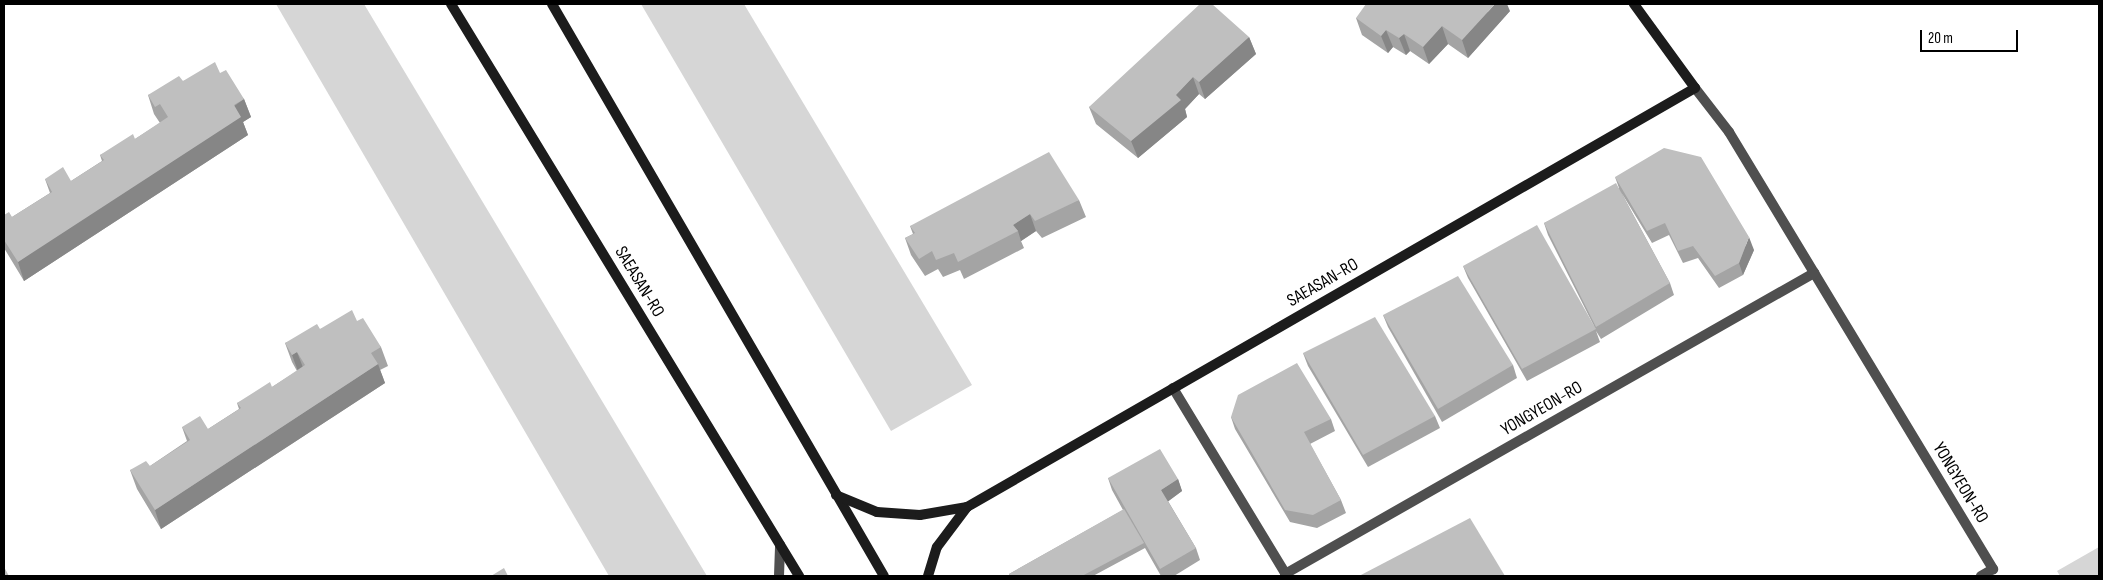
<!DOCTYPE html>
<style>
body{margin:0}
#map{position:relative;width:2103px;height:580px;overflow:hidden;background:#fff;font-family:"Sofia Sans Condensed",sans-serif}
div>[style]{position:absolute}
.green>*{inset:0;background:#d6d6d6}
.street>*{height:10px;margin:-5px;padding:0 5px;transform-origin:5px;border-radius:5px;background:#4f4f4f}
.secondary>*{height:10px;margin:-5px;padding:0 5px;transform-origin:5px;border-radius:5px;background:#1c1c1c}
.wall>*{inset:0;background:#a4a4a4}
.shaded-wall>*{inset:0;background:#868686}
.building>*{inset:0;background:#bfbfbf}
span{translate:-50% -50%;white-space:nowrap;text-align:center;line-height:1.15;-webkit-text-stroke:4px #fff;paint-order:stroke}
.street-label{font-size:18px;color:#000}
.frame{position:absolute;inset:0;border:5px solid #000;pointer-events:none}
.scale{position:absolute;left:1920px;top:30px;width:98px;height:22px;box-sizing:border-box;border:2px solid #000;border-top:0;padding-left:6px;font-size:15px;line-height:18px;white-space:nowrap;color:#000;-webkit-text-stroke:4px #fff;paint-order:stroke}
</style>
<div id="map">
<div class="green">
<div style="clip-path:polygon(276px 4px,364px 4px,707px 576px,609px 576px)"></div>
<div style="clip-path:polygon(641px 4px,744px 4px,972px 385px,891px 431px)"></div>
<div style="clip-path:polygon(2099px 547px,2099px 576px,2060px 576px,2057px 571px)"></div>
</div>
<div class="street">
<div style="left:1695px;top:88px;width:56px;rotate:52.3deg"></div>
<div style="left:1729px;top:132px;width:511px;rotate:58.86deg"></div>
<div style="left:1993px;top:569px;width:14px;rotate:150deg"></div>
<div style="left:1173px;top:388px;width:220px;rotate:58.8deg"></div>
<div style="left:1285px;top:574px;width:609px;rotate:-29.64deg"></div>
<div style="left:779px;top:576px;width:31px;rotate:-88deg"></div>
</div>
<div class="secondary">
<div style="left:451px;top:4px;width:670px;rotate:58.68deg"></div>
<div style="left:552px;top:4px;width:661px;rotate:59.87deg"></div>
<div style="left:836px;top:495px;width:44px;rotate:22.5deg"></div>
<div style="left:877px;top:512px;width:43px;rotate:4deg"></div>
<div style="left:920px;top:515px;width:48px;rotate:-9.7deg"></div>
<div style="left:967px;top:507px;width:840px;rotate:-29.92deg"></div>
<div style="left:1695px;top:88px;width:104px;rotate:-126deg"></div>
<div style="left:928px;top:576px;width:30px;rotate:-73deg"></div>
<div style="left:937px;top:547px;width:50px;rotate:-53.1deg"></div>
</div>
<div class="wall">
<div style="clip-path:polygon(1510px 11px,1468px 58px,1448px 44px,1429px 64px,1410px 51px,1406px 55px,1393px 47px,1388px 53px,1362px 35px,1356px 18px)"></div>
<div style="clip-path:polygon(1249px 37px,1256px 54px,1205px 99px,1199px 94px,1185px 109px,1187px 117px,1138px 158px,1096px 124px,1089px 107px)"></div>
<div style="clip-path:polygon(220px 73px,244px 99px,251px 117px,243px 122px,248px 135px,24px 281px,4px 248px,4px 215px,12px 217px,50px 193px,45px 179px,71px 181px,102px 161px,100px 155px,135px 139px,160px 123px,154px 114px,148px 95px,183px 81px)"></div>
<div style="clip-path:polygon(1615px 177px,1754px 250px,1743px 275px,1719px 288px,1698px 258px,1683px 263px,1669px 235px,1652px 243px,1621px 192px,1670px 283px,1674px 295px,1601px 339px,1596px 331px,1600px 342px,1527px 381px,1468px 278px,1463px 266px,1594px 326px,1548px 235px,1544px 223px,1619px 188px)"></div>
<div style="clip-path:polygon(1079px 200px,1086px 217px,1042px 238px,1036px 231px,1021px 241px,1024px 248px,964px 279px,960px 270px,943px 277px,938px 269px,925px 276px,911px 255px,905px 238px,913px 234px,910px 226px)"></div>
<div style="clip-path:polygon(1383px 315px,1513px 365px,1517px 378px,1442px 422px,1388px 327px)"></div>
<div style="clip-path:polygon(357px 321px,381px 347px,388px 366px,380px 370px,385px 383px,161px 529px,137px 489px,130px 470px,150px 466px,187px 441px,182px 427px,208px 429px,239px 409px,237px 403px,272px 387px,297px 371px,292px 362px,285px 343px,320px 329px)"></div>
<div style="clip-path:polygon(1303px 353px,1435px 416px,1440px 428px,1368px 467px,1308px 366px)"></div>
<div style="clip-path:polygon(1231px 417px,1331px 419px,1335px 431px,1310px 444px,1341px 500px,1346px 513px,1317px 528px,1290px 522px,1235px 429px)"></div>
<div style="clip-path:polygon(1108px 478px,1178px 479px,1182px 491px,1168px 501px,1196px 548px,1200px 560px,1174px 576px,1161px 576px,1145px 548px,1093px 576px,1010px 576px,1009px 574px,1123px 510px,1112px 490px)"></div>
</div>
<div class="shaded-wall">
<div style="clip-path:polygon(1495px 4px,1507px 4px,1510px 11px,1468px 58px,1462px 40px)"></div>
<div style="clip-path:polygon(1442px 26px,1448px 44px,1429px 64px,1423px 47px)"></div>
<div style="clip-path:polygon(1386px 30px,1393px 47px,1388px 53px,1381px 36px)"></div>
<div style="clip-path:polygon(1404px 34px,1410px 51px,1406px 55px,1399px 38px)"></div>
<div style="clip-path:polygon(1249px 37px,1256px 54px,1205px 99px,1199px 82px)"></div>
<div style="clip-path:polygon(1193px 77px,1199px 94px,1185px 109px,1187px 117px,1138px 158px,1131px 141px)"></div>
<div style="clip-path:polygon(244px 99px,251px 117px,243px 122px,248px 135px,24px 281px,18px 262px)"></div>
<div style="clip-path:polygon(1030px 214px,1036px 231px,1021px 241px,1018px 231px,1013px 225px)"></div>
<div style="clip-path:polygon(1749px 237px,1754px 250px,1743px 275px,1739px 263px)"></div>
<div style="clip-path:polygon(297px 352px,304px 370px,299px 374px,292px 355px)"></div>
<div style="clip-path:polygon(378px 364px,385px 383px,161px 529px,155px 510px)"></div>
<div style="clip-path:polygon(1178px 479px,1182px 491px,1166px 503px,1161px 490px)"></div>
</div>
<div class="building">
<div style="clip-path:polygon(1200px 4px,1212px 4px,1249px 37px,1199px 82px,1193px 77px,1176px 95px,1181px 100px,1131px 141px,1089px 107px)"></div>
<div style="clip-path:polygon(1366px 4px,1495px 4px,1462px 40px,1442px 26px,1423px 47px,1404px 34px,1399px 38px,1386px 30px,1381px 36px,1356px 18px)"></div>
<div style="clip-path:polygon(215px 62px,220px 73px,226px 70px,244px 99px,234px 105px,241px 117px,18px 262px,4px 240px,4px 215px,9px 212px,12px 217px,52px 192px,45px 179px,63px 167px,71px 181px,104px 160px,100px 155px,133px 134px,135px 139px,168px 117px,160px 104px,155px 107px,148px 95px,179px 76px,183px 81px)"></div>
<div style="clip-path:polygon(1664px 148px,1701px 157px,1749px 237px,1739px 263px,1715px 276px,1693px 246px,1678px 251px,1665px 223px,1647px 231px,1615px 177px)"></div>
<div style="clip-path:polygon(1049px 152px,1079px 200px,1035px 221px,1030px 214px,1013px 225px,1018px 231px,958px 262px,954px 253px,936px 260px,932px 251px,919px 259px,905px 238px,915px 233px,910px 226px)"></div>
<div style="clip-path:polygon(1616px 183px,1670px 283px,1596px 327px,1544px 223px)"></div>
<div style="clip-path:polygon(1537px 225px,1596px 329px,1522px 369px,1463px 266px)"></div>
<div style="clip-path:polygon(1458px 276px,1513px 365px,1438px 409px,1383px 315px)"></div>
<div style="clip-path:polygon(352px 310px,357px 321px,363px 318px,381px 347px,371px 353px,378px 364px,155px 510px,130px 470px,146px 461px,150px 466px,190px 440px,182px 427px,200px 416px,208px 429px,241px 408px,237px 403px,270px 382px,272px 387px,305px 365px,297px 352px,292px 355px,285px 343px,317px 324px,320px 329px)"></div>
<div style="clip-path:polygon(1375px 317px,1435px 416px,1363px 455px,1303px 353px)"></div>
<div style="clip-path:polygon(1297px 363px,1331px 419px,1304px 432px,1341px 500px,1313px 515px,1285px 510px,1231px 417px,1238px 395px)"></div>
<div style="clip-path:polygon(1160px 449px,1178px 479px,1161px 490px,1196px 548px,1160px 569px,1108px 478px)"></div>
<div style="clip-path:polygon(1124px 509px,1144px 543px,1082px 576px,1011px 576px,1009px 574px)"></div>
<div style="clip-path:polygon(1470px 518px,1505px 576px,1359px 576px)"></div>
<div style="clip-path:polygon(4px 567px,9px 576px,4px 576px)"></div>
<div style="clip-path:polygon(504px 568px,508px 576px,491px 576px)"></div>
</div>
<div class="street-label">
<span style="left:639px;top:282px;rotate:59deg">SAEASAN-RO</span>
<span style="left:1323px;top:283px;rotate:-30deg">SAEASAN-RO</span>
<span style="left:1542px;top:409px;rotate:-30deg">YONGYEON-RO</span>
<span style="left:1960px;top:483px;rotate:59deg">YONGYEON-RO</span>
</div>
<div class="frame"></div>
<div class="scale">20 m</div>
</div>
